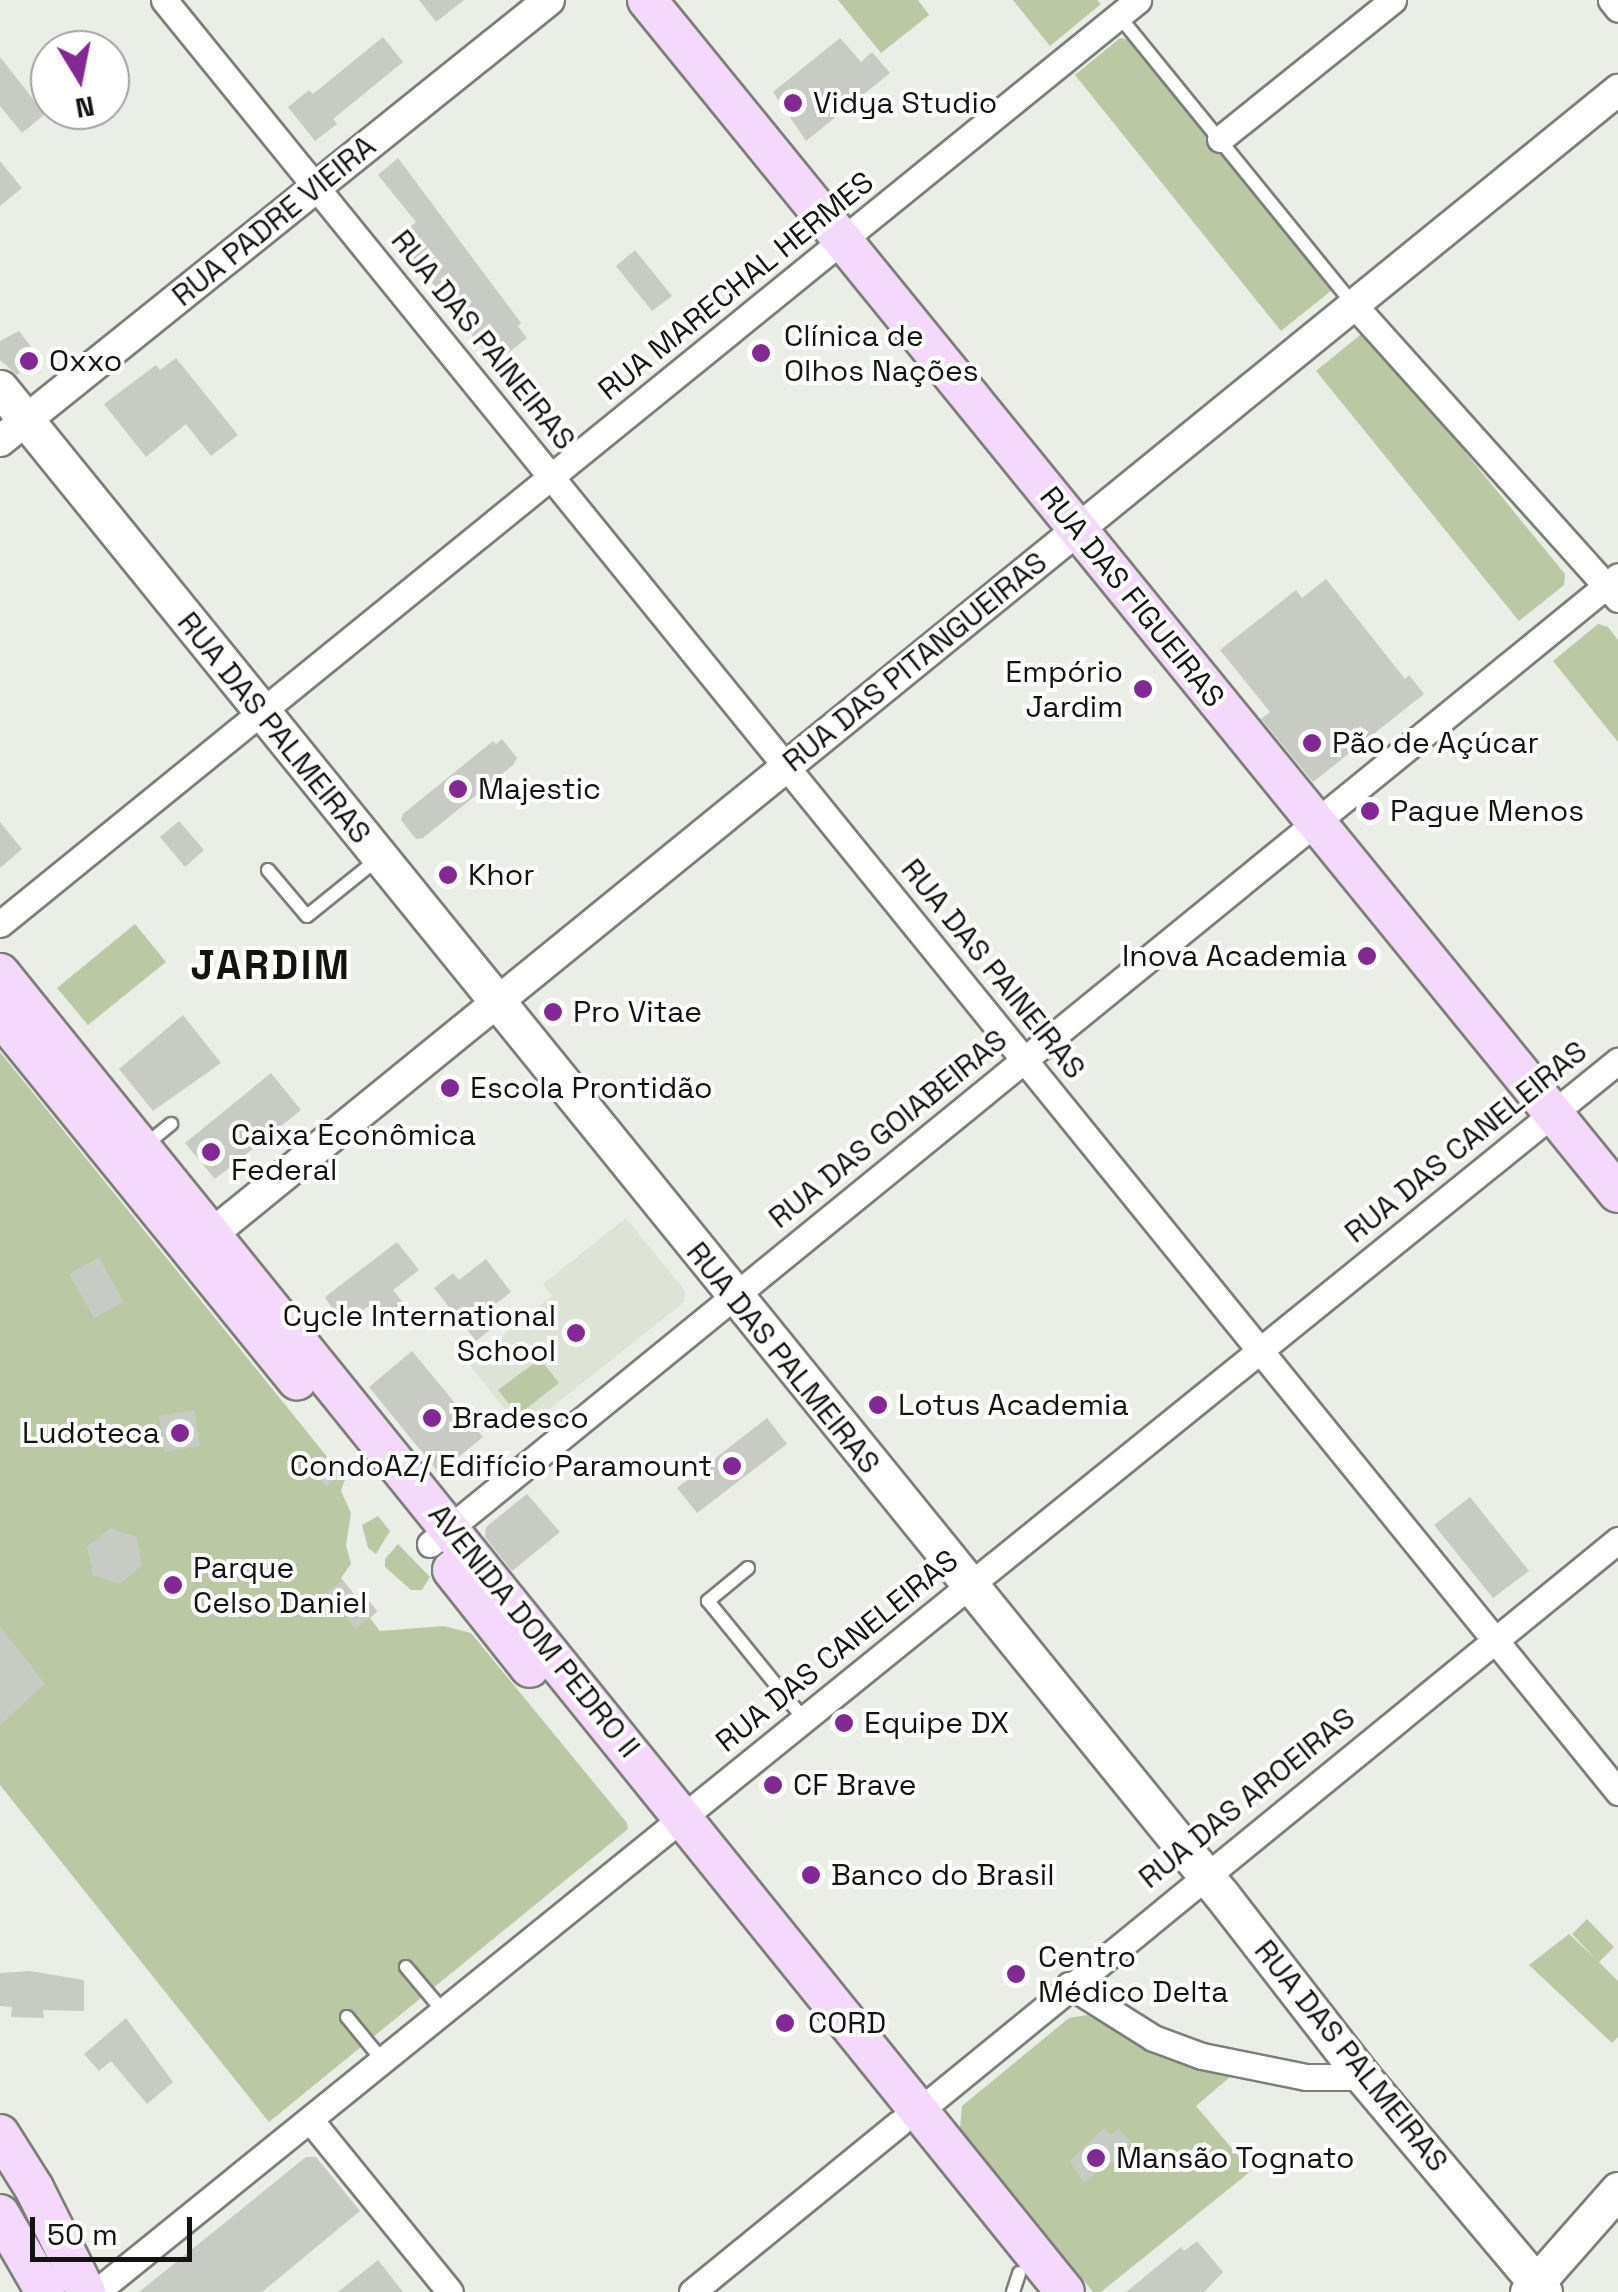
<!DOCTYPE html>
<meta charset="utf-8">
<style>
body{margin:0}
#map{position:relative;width:1618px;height:2292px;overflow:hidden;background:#ebeee7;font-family:"Space Grotesk",sans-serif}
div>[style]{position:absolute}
.built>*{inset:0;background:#dde3d5}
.green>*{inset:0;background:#bac8a3}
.building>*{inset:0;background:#c8cbc4}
.roads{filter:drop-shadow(2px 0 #7c7e78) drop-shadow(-2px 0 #7c7e78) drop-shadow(0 2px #7c7e78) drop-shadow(0 -2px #7c7e78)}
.service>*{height:12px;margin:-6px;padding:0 6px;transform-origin:6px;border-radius:6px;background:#fff}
.minor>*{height:25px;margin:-12.5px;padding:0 12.5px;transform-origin:12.5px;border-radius:12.5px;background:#fff}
.tertiary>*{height:30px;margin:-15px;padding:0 15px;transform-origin:15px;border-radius:15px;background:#fff}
.secondary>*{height:35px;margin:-17.5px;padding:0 17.5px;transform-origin:17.5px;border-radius:17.5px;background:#fff}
.primary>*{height:38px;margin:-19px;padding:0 19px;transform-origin:19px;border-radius:19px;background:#f5d9fc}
.dots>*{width:28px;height:28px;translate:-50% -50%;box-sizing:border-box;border:5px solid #fff;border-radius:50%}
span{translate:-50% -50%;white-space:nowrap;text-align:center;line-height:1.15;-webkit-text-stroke:8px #fff;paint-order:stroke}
.poi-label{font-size:30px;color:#131412}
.left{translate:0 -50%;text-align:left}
.right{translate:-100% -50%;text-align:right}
.street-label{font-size:30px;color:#131412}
.district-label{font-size:40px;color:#131412;font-weight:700;letter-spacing:2.5px}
.north{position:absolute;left:30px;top:30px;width:100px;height:100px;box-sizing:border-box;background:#fff;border:2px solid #a1a1a0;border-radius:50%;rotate:170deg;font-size:28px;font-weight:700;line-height:40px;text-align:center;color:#131412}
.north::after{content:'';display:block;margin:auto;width:35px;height:45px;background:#832996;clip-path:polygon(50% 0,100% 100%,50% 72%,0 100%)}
.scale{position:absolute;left:30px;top:2217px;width:162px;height:45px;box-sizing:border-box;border:5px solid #131412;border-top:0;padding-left:12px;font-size:30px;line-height:35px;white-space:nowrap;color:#131412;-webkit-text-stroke:8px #fff;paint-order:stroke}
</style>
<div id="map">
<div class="built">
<div style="clip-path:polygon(626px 1218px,685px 1291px,684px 1302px,522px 1431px,468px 1363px,552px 1296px,543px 1284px)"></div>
</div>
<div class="green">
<div style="clip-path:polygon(838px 0,918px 0,929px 15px,881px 53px)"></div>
<div style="clip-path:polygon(1013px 0,1097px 0,1101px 4px,1050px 46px)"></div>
<div style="clip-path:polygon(1120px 38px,1130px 40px,1332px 290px,1281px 331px,1075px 75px)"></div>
<div style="clip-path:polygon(1360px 335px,1370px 336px,1565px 574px,1564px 585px,1519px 621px,1316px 371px)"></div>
<div style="clip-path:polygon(1598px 624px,1608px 627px,1618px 640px,1618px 742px,1553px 661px)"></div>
<div style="clip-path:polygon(135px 924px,166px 962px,88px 1025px,57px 988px)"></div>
<div style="clip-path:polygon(0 1052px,345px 1479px,341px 1491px,351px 1513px,346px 1545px,351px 1564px,341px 1578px,357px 1598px,363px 1594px,377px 1611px,370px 1618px,380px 1631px,444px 1626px,471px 1633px,627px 1823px,628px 1829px,269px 2122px,0 1785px)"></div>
<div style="clip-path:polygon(540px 1359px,559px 1383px,518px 1415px,498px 1390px)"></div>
<div style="clip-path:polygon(378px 1516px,390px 1531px,376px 1554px,368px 1548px,362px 1525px)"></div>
<div style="clip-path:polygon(398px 1544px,430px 1577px,422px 1590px,411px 1590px,385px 1567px,385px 1559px)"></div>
<div style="clip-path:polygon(1587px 1919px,1614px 1947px,1599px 1962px,1618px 1981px,1618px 2037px,1612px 2043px,1529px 1965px,1569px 1934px,1596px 1959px,1572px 1934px)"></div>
<div style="clip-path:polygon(1087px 2015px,1146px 2047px,1230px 2077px,1196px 2106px,1251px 2171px,1101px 2292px,1093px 2292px,960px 2128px,962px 2106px,1069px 2018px)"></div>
</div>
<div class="building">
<div style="clip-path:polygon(419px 0,464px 0,436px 22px)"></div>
<div style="clip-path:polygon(383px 37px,403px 62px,333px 119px,337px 124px,315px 141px,288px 107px,309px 90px,313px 94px)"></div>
<div style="clip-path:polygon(840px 38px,861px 62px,872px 52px,890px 73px,806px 141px,773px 92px)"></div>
<div style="clip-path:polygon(0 57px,45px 114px,22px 133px,0 106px)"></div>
<div style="clip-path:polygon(398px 158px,521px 323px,518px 326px,527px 338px,494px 364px,397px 237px,416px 222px,378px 175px)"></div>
<div style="clip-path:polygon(0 161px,22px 188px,0 206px)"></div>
<div style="clip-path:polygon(635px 250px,672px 296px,652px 311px,616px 266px)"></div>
<div style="clip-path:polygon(19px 331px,39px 357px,17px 375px,0 360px,0 341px)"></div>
<div style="clip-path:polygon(176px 358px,238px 435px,211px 456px,186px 424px,146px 457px,104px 404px,156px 365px,160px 370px)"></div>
<div style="clip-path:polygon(1326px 579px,1405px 679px,1409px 675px,1424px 694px,1313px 782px,1261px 719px,1270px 712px,1220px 650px,1296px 590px,1302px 598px)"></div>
<div style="clip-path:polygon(502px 739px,517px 758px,513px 765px,423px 838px,416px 839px,401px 820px,403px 814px,493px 741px,496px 744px)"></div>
<div style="clip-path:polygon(179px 821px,204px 850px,185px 867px,160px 837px)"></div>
<div style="clip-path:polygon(0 822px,22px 849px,0 868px)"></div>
<div style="clip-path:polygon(183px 1015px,221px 1063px,153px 1111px,119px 1069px)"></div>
<div style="clip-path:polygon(271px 1073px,301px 1110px,215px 1179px,185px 1143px)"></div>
<div style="clip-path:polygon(397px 1242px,419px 1270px,393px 1290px,408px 1309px,386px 1326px,370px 1305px,342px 1326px,325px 1297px)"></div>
<div style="clip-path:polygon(99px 1257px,124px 1302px,94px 1318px,69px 1274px)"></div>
<div style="clip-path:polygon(486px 1259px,511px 1292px,489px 1309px,499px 1323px,476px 1341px,434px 1288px,453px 1273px,459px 1280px)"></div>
<div style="clip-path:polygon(412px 1351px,483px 1437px,439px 1473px,369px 1387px)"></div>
<div style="clip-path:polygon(194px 1410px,200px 1446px,165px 1452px,159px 1416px)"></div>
<div style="clip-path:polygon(767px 1418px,787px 1444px,697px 1513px,677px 1488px)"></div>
<div style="clip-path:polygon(323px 1456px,339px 1475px,326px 1487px,310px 1468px)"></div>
<div style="clip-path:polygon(527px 1494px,560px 1532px,512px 1571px,485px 1537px,486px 1527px)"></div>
<div style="clip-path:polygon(1470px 1497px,1529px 1571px,1493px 1598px,1434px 1525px)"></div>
<div style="clip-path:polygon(110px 1528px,137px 1537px,142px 1566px,120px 1584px,93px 1575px,87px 1547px)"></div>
<div style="clip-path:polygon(342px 1580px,357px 1599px,363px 1594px,377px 1611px,356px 1629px,326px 1593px)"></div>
<div style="clip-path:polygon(0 1626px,45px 1684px,0 1725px)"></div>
<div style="clip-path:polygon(30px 1971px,84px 1980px,84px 2011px,43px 2010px,44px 2018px,11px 2017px,12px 2007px,0 2006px,0 1973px)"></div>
<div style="clip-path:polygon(126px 2018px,173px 2082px,147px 2104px,111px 2061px,99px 2071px,84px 2054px)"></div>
<div style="clip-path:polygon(1104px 2128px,1110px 2135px,1118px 2128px,1131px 2143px,1101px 2173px,1099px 2170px,1084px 2183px,1070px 2161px)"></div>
<div style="clip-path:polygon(306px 2157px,316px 2157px,360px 2211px,262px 2292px,139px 2292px)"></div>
<div style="clip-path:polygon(1197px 2241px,1223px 2272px,1204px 2292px,1126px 2292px,1181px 2247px,1184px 2251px)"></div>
<div style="clip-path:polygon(378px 2260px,403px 2292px,338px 2292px)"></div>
</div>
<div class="roads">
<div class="service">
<div style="left:1119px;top:16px;width:372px;rotate:50.9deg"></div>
<div style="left:268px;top:870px;width:60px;rotate:49.7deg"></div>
<div style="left:307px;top:916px;width:92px;rotate:-38.9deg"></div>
<div style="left:144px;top:1146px;width:35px;rotate:-39deg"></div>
<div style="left:748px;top:1568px;width:52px;rotate:140.5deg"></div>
<div style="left:708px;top:1601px;width:152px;rotate:50.9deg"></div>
<div style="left:406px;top:1967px;width:57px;rotate:49.9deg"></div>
<div style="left:347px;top:2017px;width:57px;rotate:50.7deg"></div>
<div style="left:1013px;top:2292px;width:20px;rotate:-72deg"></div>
</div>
<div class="minor">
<div style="left:164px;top:0;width:2308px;rotate:50.94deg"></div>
<div style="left:1611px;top:0;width:11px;rotate:52deg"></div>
<div style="left:1220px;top:139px;width:222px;rotate:-38.8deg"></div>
<div style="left:1354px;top:305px;width:395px;rotate:48.1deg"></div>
<div style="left:0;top:924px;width:1466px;rotate:-39.07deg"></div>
<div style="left:430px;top:1544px;width:1532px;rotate:-39.17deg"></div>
<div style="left:1069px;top:1985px;width:99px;rotate:32.2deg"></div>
<div style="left:1153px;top:2038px;width:52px;rotate:20.2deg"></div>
<div style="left:1202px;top:2056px;width:106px;rotate:11.4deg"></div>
<div style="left:1306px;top:2077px;width:57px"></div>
<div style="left:919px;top:2111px;width:903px;rotate:-39.24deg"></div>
<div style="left:311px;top:2121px;width:220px;rotate:50.9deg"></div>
<div style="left:96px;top:2292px;width:1958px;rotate:-38.97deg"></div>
<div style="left:692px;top:2292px;width:267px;rotate:-39.2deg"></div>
</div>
<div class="tertiary">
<div style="left:0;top:441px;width:704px;rotate:-38.77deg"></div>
<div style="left:212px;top:1234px;width:1813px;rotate:-39.13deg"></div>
</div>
<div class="secondary">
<div style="left:0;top:388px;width:1939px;rotate:50.97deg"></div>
<div style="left:1221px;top:1894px;width:232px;rotate:52.2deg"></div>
<div style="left:1363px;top:2077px;width:281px;rotate:49.9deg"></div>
<div style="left:1528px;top:2292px;width:136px;rotate:-48.6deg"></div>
</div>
<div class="primary">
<div style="left:647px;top:0;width:1538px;rotate:50.86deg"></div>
<div style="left:0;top:973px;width:1695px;rotate:51.08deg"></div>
<div style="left:0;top:1015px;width:471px;rotate:50.9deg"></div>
<div style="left:452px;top:1570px;width:125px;rotate:51.5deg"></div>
<div style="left:0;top:2134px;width:64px;rotate:57.8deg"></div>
<div style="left:34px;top:2188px;width:116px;rotate:63.4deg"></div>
<div style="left:0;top:2214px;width:90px;rotate:60deg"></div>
</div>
</div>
<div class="dots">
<div style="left:793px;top:103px;background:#832996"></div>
<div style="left:761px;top:353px;background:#832996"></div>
<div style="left:29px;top:361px;background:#832996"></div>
<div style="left:1143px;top:689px;background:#832996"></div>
<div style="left:1312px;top:743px;background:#832996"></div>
<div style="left:458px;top:789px;background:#832996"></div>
<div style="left:1370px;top:811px;background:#832996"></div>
<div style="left:448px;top:875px;background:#832996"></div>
<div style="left:1367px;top:956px;background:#832996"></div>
<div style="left:553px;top:1012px;background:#832996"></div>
<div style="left:450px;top:1088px;background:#832996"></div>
<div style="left:211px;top:1152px;background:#832996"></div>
<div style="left:576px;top:1333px;background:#832996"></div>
<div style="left:878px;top:1405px;background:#832996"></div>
<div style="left:432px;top:1418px;background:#832996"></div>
<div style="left:180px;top:1433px;background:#832996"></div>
<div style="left:732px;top:1466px;background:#832996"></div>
<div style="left:173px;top:1585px;background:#832996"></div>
<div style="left:844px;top:1723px;background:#832996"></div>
<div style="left:773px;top:1785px;background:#832996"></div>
<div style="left:811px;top:1875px;background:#832996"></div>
<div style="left:1016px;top:1974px;background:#832996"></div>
<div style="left:785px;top:2023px;background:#832996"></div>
<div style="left:1096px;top:2158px;background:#832996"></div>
</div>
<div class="poi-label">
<span class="left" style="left:813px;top:103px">Vidya Studio</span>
<span class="left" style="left:784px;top:353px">Clínica de<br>Olhos Nações</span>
<span class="left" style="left:49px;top:361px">Oxxo</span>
<span class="right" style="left:1123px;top:689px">Empório<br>Jardim</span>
<span class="left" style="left:1332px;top:743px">Pão de Açúcar</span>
<span class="left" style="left:478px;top:789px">Majestic</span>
<span class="left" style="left:1390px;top:811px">Pague Menos</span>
<span class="left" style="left:468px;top:875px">Khor</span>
<span class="right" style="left:1347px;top:956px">Inova Academia</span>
<span class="left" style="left:573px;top:1012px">Pro Vitae</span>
<span class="left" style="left:470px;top:1088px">Escola Prontidão</span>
<span class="left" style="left:231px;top:1152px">Caixa Econômica<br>Federal</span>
<span class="right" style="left:556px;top:1333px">Cycle International<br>School</span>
<span class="left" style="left:898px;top:1405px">Lotus Academia</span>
<span class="left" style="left:452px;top:1418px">Bradesco</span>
<span class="right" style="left:160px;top:1433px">Ludoteca</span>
<span class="right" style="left:712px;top:1466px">CondoAZ/ Edifício Paramount</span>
<span class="left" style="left:193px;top:1585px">Parque<br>Celso Daniel</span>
<span class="left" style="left:864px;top:1723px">Equipe DX</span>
<span class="left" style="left:793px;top:1785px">CF Brave</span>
<span class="left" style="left:831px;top:1875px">Banco do Brasil</span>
<span class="left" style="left:1038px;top:1974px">Centro<br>Médico Delta</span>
<span class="left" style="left:808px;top:2023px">CORD</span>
<span class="left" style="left:1116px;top:2158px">Mansão Tognato</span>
</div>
<div class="street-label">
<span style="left:274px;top:221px;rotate:-39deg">RUA PADRE VIEIRA</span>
<span style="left:736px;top:286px;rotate:-39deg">RUA MARECHAL HERMES</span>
<span style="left:483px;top:340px;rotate:51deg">RUA DAS PAINEIRAS</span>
<span style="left:1132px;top:597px;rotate:51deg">RUA DAS FIGUEIRAS</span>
<span style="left:915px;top:662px;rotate:-39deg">RUA DAS PITANGUEIRAS</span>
<span style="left:274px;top:728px;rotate:51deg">RUA DAS PALMEIRAS</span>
<span style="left:993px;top:969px;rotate:51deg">RUA DAS PAINEIRAS</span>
<span style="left:888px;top:1129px;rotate:-39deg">RUA DAS GOIABEIRAS</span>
<span style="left:1466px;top:1142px;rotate:-39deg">RUA DAS CANELEIRAS</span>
<span style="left:783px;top:1358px;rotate:51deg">RUA DAS PALMEIRAS</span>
<span style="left:534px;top:1631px;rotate:51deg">AVENIDA DOM PEDRO II</span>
<span style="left:837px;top:1651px;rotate:-39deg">RUA DAS CANELEIRAS</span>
<span style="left:1247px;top:1798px;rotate:-39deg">RUA DAS AROEIRAS</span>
<span style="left:1351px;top:2056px;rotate:51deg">RUA DAS PALMEIRAS</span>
</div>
<div class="district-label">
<span style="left:271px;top:966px">JARDIM</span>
</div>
<div class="north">N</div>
<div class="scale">50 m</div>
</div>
